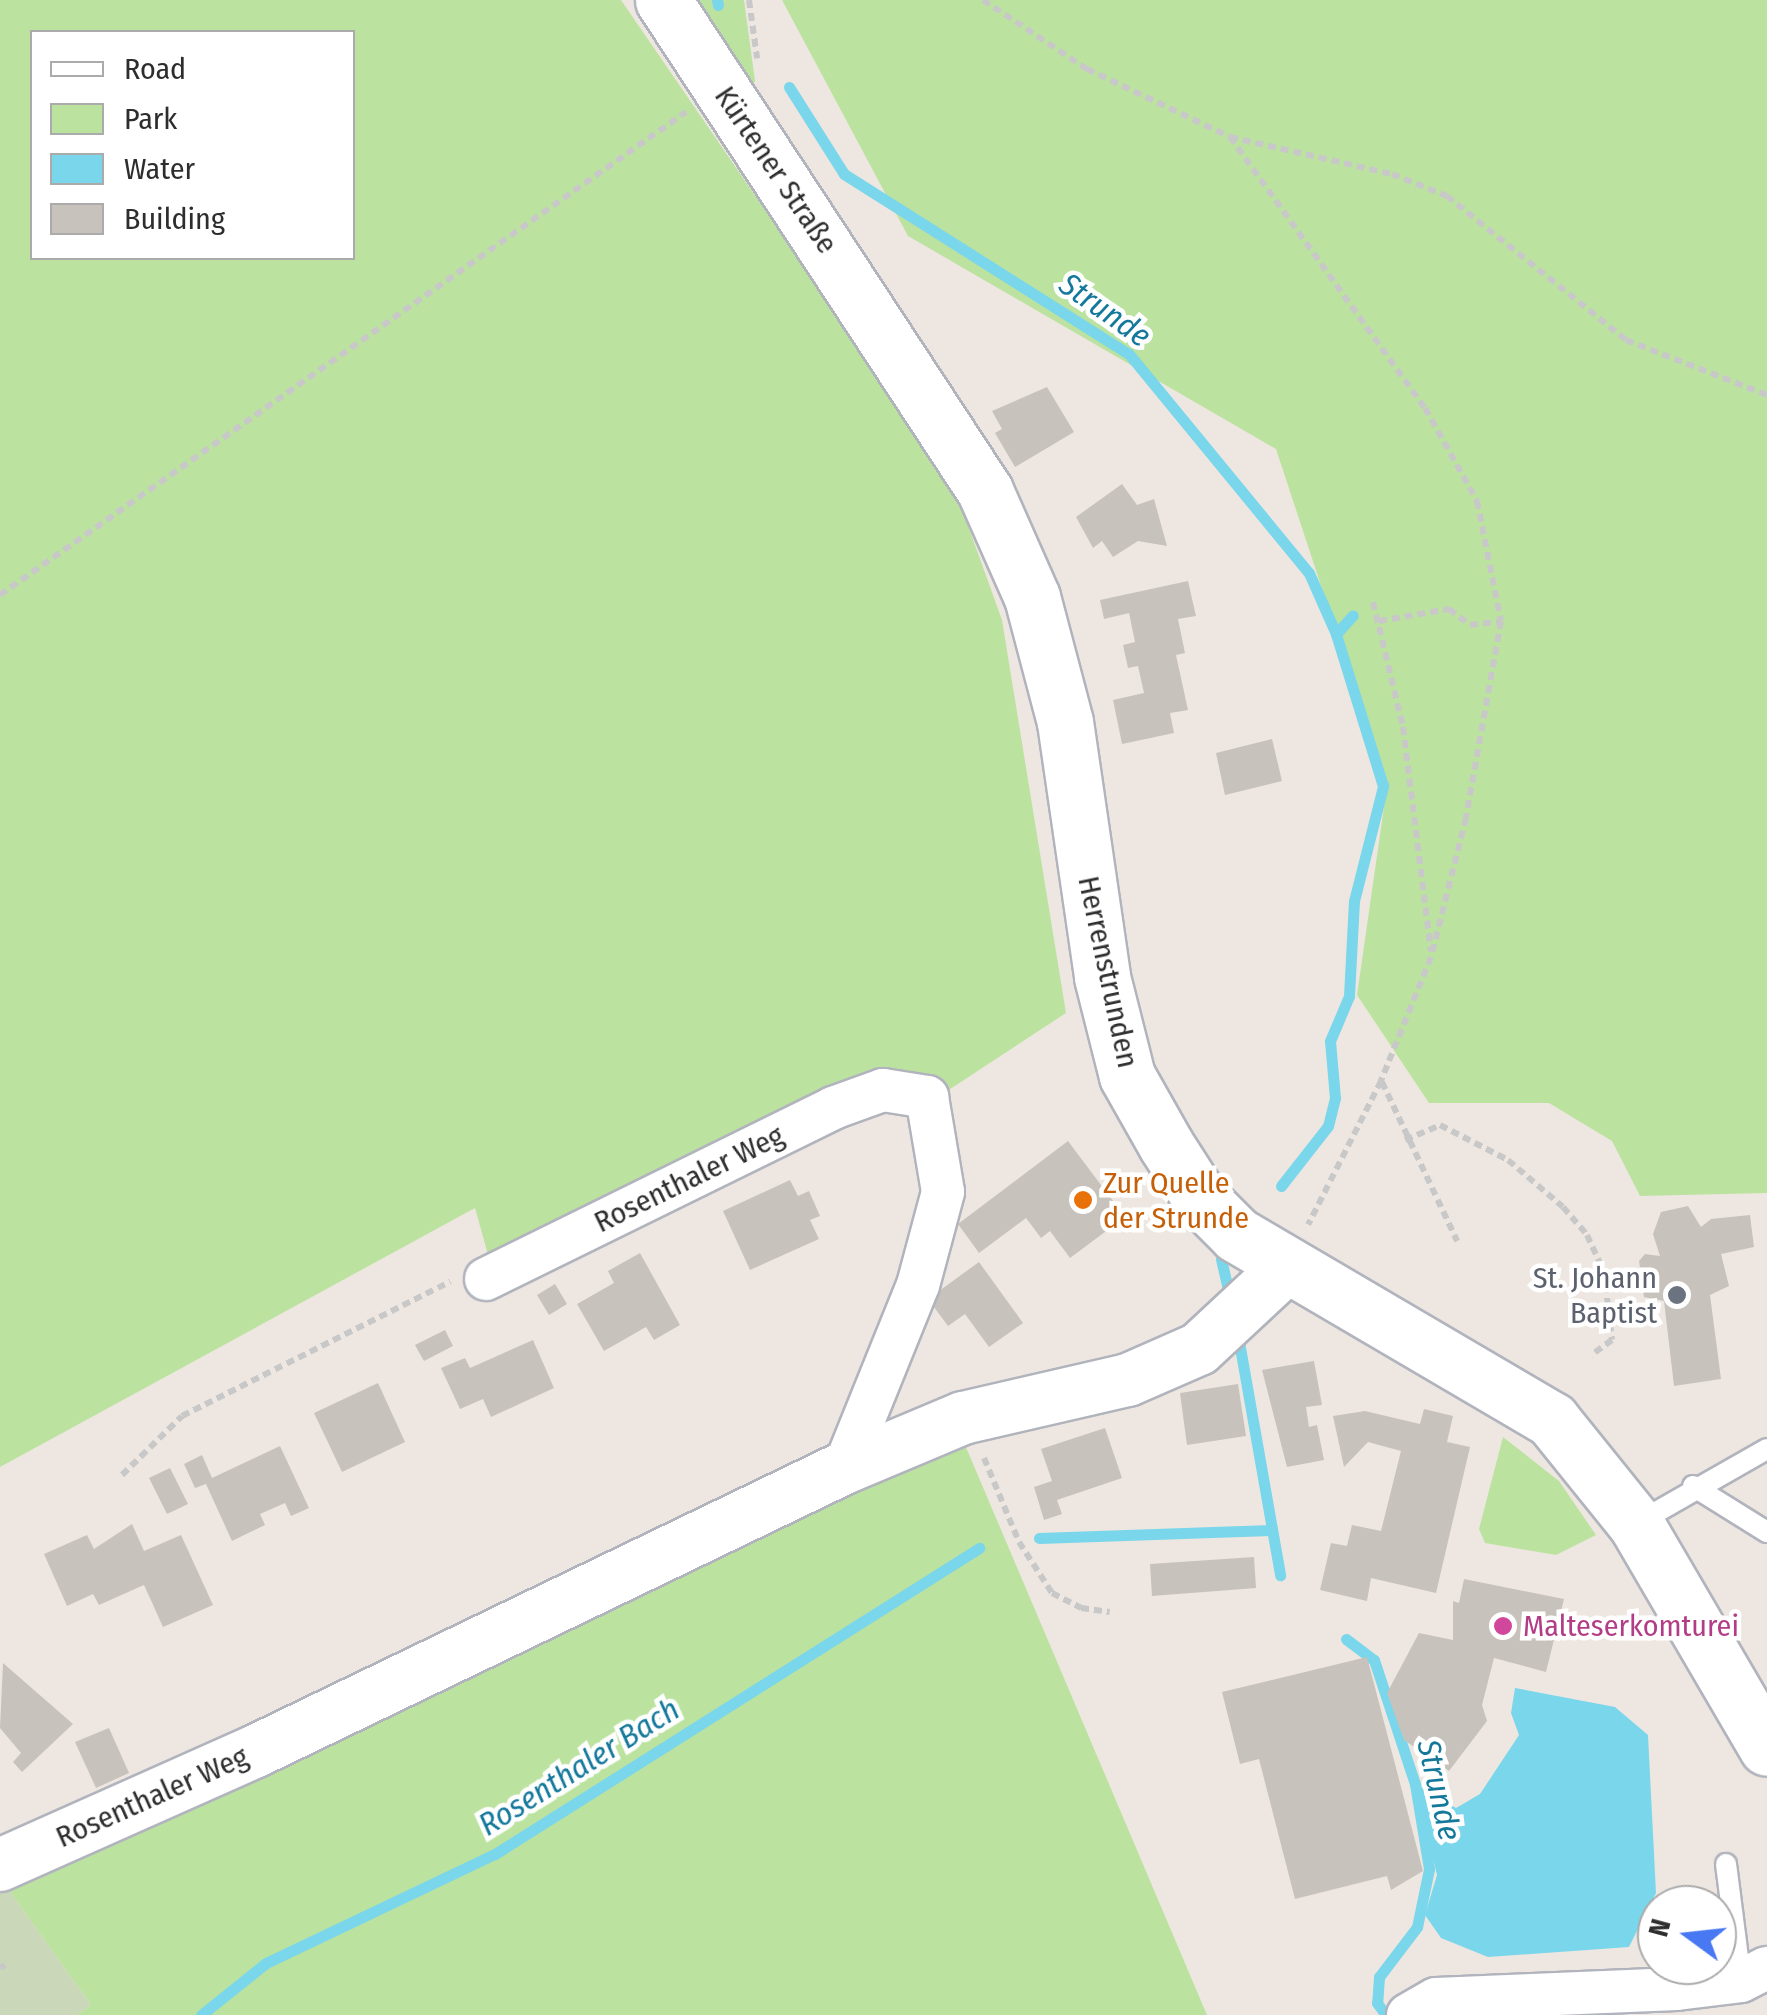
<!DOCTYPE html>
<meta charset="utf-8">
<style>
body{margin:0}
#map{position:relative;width:1767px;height:2015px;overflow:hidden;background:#eee7e1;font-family:"Fira Sans Condensed",sans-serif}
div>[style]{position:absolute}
.green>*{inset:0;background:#bce2a0}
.cemetery>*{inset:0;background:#cad7b9}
.water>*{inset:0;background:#7ad6ea}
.stream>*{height:11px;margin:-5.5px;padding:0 5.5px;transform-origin:5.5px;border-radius:5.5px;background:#7ad6ea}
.building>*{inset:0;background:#c7c2bc}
.path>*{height:6px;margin-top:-3px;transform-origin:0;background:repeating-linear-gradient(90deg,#c8c8c8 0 8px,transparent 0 13px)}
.roads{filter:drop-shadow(2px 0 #b1b4bd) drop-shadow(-2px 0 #b1b4bd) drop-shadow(0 2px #b1b4bd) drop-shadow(0 -2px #b1b4bd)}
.service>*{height:20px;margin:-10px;padding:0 10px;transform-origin:10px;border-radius:10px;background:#fff}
.minor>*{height:42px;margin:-21px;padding:0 21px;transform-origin:21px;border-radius:21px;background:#fff}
.tertiary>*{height:52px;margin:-26px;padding:0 26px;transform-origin:26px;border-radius:26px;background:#fff}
.secondary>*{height:55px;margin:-27.5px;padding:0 27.5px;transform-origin:27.5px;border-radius:27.5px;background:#fff}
.dots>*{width:28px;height:28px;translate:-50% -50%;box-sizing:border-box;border:5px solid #fff;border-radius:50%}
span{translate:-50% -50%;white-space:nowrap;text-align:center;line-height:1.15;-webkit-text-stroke:9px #fff;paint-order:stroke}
.street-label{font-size:30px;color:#2d2d2d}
.food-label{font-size:30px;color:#c56008}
.left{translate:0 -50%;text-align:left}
.worship-label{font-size:30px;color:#5b616d}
.right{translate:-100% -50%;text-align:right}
.hotel-label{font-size:30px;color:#b23c85}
.water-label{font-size:32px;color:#14789b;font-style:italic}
.legend{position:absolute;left:30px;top:30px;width:325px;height:230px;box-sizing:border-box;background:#fff;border:2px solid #ababab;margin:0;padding:12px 18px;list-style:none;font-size:30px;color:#2d2d2d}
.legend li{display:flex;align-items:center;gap:20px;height:50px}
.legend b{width:50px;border:2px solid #ababab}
.north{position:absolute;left:1637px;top:1885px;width:100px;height:100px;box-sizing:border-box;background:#fff;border:2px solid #ababab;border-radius:50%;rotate:285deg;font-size:28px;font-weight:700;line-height:40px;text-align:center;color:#2d2d2d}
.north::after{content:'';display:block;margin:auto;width:35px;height:45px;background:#4978f3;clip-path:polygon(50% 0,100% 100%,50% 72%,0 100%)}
</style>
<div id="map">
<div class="green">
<div style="clip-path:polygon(evenodd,0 0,621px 0,953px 484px,1002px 620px,1066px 1013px,935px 1099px,930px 1091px,492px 1269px,475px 1208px,0 1467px,0 0,32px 32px,352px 32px,352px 258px,32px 258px,32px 32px)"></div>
<div style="clip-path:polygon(689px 0,744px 0,755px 81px,748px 92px)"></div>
<div style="clip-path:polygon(782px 0,1767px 0,1767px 1193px,1640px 1196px,1612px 1141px,1549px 1103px,1429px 1103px,1357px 995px,1387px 786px,1276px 449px,908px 236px)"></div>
<div style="clip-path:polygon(957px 1426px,1207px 2015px,76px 2015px,91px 2005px,0 1878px)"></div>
<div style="clip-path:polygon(1503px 1437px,1559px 1481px,1596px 1535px,1556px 1555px,1485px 1543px,1479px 1529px)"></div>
</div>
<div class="cemetery">
<div style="clip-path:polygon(0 1878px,91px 2005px,76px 2015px,0 2015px)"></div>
</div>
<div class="water">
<div style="clip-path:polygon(1515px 1688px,1615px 1707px,1648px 1735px,1656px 1893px,1629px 1947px,1488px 1957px,1441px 1938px,1425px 1915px,1437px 1875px,1415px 1784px,1456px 1808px,1480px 1794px,1519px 1735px,1511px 1713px)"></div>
</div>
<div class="stream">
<div style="left:717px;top:0;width:5px;rotate:79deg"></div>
<div style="left:789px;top:87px;width:103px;rotate:57.7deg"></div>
<div style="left:844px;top:174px;width:337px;rotate:32.3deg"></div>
<div style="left:1129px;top:354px;width:283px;rotate:50.6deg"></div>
<div style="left:1309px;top:573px;width:67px;rotate:66.1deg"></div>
<div style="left:1281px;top:1186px;width:76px;rotate:-51.9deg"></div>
<div style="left:1328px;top:1126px;width:29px;rotate:-76deg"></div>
<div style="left:1335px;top:1098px;width:57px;rotate:-95deg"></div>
<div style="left:1330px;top:1041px;width:49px;rotate:-67.1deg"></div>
<div style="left:1349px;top:996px;width:95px;rotate:-87deg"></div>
<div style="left:1354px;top:901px;width:119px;rotate:-75.8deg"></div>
<div style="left:1383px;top:786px;width:159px;rotate:-107.2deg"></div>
<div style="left:1336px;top:634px;width:25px;rotate:-48deg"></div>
<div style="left:1221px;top:1259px;width:40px;rotate:77deg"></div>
<div style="left:1238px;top:1336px;width:243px;rotate:80deg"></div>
<div style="left:1039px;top:1538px;width:232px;rotate:-2deg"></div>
<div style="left:1346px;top:1639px;width:35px;rotate:37deg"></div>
<div style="left:1374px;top:1660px;width:131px;rotate:71.7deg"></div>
<div style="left:1415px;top:1784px;width:86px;rotate:80.6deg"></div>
<div style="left:1429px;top:1869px;width:59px;rotate:101.7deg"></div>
<div style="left:1417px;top:1927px;width:63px;rotate:127.2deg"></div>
<div style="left:1379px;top:1977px;width:26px;rotate:94deg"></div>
<div style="left:1377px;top:2003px;width:15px;rotate:53deg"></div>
<div style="left:201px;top:2015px;width:83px;rotate:-38.7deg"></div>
<div style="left:266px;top:1963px;width:254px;rotate:-25.5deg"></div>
<div style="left:495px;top:1854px;width:573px;rotate:-32.3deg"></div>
</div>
<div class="building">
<div style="clip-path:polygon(1047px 387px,1074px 432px,1015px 467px,995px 433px,1002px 429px,992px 411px)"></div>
<div style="clip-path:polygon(1122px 484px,1137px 505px,1154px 499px,1167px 546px,1138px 541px,1113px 557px,1102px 541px,1093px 548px,1076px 517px)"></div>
<div style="clip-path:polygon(1188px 581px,1196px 616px,1178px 619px,1185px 653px,1176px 655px,1188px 710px,1170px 713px,1174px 733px,1122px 744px,1113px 700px,1144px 693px,1138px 666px,1128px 668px,1123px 645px,1135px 642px,1129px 613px,1104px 619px,1100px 600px)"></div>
<div style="clip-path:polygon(1272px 739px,1282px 781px,1225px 795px,1216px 753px)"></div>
<div style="clip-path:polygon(1068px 1141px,1125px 1217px,1070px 1258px,1050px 1231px,1041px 1238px,1026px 1218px,979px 1253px,958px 1224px)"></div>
<div style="clip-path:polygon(790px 1180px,798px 1196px,809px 1191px,820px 1216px,810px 1220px,819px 1239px,750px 1270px,723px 1211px)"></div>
<div style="clip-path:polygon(1688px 1206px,1701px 1227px,1711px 1219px,1750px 1215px,1754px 1247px,1721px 1254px,1729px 1286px,1710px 1295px,1721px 1379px,1674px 1386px,1664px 1301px,1644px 1297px,1639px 1261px,1645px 1254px,1660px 1256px,1653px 1234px,1661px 1212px)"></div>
<div style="clip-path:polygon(640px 1253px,680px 1325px,654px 1340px,646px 1327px,604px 1351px,577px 1304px,614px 1283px,608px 1271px)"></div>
<div style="clip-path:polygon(979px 1262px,1023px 1323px,989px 1347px,965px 1314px,948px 1326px,928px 1299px)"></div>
<div style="clip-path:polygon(555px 1284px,567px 1304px,549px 1315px,537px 1295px)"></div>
<div style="clip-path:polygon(445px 1330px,453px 1346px,424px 1361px,415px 1345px)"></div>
<div style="clip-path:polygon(533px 1340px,554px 1388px,491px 1417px,483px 1399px,460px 1409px,441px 1368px,465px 1358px,470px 1368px)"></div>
<div style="clip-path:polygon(1314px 1361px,1322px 1405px,1306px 1407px,1309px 1427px,1317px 1425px,1324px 1460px,1287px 1467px,1262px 1370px)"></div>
<div style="clip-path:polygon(378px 1383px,405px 1442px,342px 1472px,314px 1413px)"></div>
<div style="clip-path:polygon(1238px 1384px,1246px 1436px,1187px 1445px,1180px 1393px)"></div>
<div style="clip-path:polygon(1424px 1409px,1453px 1416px,1447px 1442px,1470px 1447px,1436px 1593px,1371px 1578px,1367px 1601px,1320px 1590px,1331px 1543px,1347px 1546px,1352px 1525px,1381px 1531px,1401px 1451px,1368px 1442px,1344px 1467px,1333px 1416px,1365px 1411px,1420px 1424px)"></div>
<div style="clip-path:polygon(1105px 1428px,1122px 1478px,1057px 1500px,1062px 1514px,1044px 1520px,1034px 1487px,1052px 1481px,1041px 1449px)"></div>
<div style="clip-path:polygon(280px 1446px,309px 1508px,291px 1516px,285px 1503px,260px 1514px,265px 1525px,232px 1541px,206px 1484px,195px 1488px,184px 1464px,202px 1455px,212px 1478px)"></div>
<div style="clip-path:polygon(170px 1468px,188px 1504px,167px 1514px,149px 1478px)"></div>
<div style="clip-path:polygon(132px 1524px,144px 1551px,181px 1535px,213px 1605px,163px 1627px,144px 1585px,99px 1605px,93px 1594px,67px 1606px,44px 1554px,87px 1535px,94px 1549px)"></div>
<div style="clip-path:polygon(1254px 1557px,1256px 1588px,1152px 1596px,1150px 1564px)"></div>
<div style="clip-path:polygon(1464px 1579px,1564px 1599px,1546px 1672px,1494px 1658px,1482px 1705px,1487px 1721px,1449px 1771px,1404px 1740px,1387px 1693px,1419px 1633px,1453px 1640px,1453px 1601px,1459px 1603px)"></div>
<div style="clip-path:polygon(1367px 1657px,1423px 1871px,1391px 1890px,1387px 1876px,1295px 1899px,1259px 1759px,1240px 1764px,1222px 1692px)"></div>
<div style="clip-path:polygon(3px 1663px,73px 1724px,22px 1772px,13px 1762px,21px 1753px,0 1728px)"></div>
<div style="clip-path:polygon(109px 1728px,129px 1773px,96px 1788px,75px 1742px)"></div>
</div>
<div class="path">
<div style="left:749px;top:0;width:59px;rotate:82.1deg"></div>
<div style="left:983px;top:0;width:125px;rotate:33.6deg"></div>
<div style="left:1087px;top:69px;width:158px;rotate:25.4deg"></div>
<div style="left:1230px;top:137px;width:334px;rotate:54.3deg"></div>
<div style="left:1425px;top:408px;width:107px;rotate:60.8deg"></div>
<div style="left:1477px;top:501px;width:122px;rotate:78.7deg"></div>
<div style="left:1501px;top:621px;width:200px;rotate:100.1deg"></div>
<div style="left:1466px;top:818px;width:143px;rotate:104.1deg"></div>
<div style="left:1431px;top:957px;width:134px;rotate:112deg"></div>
<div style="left:1381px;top:1081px;width:161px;rotate:116.9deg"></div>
<div style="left:1230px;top:137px;width:166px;rotate:12.9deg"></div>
<div style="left:1392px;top:174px;width:59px;rotate:21.8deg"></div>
<div style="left:1447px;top:196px;width:230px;rotate:38.8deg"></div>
<div style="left:1626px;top:340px;width:151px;rotate:21.3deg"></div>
<div style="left:0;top:595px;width:839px;rotate:-35.15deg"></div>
<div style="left:1373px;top:602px;width:129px;rotate:76.5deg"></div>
<div style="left:1403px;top:727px;width:226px;rotate:82.9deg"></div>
<div style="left:1379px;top:621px;width:71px;rotate:-9.7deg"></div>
<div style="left:1449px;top:609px;width:26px;rotate:37deg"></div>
<div style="left:1470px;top:625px;width:31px;rotate:-7deg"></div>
<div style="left:1382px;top:1082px;width:176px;rotate:64.7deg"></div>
<div style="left:1405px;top:1140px;width:38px;rotate:-23deg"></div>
<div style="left:1440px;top:1125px;width:76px;rotate:27.2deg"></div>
<div style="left:1508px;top:1160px;width:72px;rotate:40.5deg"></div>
<div style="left:1563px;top:1207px;width:37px;rotate:49deg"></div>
<div style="left:1587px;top:1235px;width:41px;rotate:65.3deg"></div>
<div style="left:1604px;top:1272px;width:68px;rotate:83.3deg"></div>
<div style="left:1612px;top:1340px;width:26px;rotate:144deg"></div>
<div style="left:984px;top:1458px;width:91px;rotate:67.4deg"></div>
<div style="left:1019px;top:1542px;width:61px;rotate:57.1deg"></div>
<div style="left:1052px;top:1593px;width:33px;rotate:27deg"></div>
<div style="left:1081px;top:1608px;width:29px;rotate:8deg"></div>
<div style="left:122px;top:1475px;width:84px;rotate:-44.5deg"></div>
<div style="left:182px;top:1416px;width:300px;rotate:-26.6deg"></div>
<div style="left:0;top:1968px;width:6px;rotate:-31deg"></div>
</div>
<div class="roads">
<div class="service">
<div style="left:1693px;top:1486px;width:87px;rotate:31.9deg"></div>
<div style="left:1639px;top:1522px;width:147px;rotate:-29.7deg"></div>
<div style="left:1726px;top:1864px;width:118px;rotate:82.7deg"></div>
</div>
<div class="minor">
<div style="left:486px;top:1279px;width:387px;rotate:-26.2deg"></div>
<div style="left:833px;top:1108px;width:53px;rotate:-19.8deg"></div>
<div style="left:883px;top:1090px;width:45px;rotate:9deg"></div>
<div style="left:927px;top:1097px;width:96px;rotate:80.4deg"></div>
<div style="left:943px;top:1192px;width:96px;rotate:105deg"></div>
<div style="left:918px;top:1285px;width:197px;rotate:112deg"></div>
<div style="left:1408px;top:2015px;width:32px;rotate:-30deg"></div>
<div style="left:1436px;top:1999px;width:241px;rotate:-2.4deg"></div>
<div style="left:1677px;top:1989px;width:64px;rotate:-7.1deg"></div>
<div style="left:1741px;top:1981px;width:29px;rotate:-27deg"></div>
</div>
<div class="tertiary">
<div style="left:0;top:1865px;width:280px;rotate:-24deg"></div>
<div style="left:256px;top:1751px;width:653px;rotate:-25.7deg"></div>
<div style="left:844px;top:1468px;width:129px;rotate:-22.8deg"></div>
<div style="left:963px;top:1418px;width:169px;rotate:-13deg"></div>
<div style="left:1128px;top:1380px;width:77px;rotate:-23.6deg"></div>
<div style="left:1199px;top:1349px;width:120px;rotate:-43deg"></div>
</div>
<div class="secondary">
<div style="left:663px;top:0;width:587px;rotate:56.74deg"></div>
<div style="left:985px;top:491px;width:116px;rotate:66.1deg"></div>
<div style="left:1032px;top:597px;width:129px;rotate:75.2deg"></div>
<div style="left:1065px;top:722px;width:258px;rotate:81.7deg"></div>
<div style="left:1102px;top:977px;width:102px;rotate:75.8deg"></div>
<div style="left:1127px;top:1076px;width:79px;rotate:60.5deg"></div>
<div style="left:1166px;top:1145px;width:63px;rotate:57.3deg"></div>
<div style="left:1200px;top:1198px;width:52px;rotate:45deg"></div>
<div style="left:1237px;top:1235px;width:365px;rotate:30.4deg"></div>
<div style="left:1552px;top:1420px;width:134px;rotate:51.1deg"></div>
<div style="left:1636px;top:1524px;width:259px;rotate:59.7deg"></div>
</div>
</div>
<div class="dots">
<div style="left:1083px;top:1200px;background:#e8710a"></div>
<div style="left:1677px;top:1295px;background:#6b7280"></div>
<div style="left:1503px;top:1626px;background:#d1479c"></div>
</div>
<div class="street-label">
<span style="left:776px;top:170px;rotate:56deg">Kürtener Straße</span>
<span style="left:1108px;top:972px;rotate:78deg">Herrenstrunden</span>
<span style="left:689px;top:1179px;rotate:-26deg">Rosenthaler Weg</span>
<span style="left:152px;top:1797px;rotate:-24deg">Rosenthaler Weg</span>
</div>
<div class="food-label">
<span class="left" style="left:1103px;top:1200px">Zur Quelle<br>der Strunde</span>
</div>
<div class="worship-label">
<span class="right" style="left:1657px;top:1295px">St. Johann<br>Baptist</span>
</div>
<div class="hotel-label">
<span class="left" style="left:1523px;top:1626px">Malteserkomturei</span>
</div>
<div class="water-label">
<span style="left:1105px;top:310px;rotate:35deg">Strunde</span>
<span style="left:579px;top:1767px;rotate:-32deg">Rosenthaler Bach</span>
<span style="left:1439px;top:1790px;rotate:77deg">Strunde</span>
</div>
<ul class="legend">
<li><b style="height:12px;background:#fff"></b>Road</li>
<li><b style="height:28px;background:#bce2a0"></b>Park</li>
<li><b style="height:28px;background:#7ad6ea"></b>Water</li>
<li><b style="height:28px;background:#c7c2bc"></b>Building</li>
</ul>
<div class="north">N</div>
</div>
